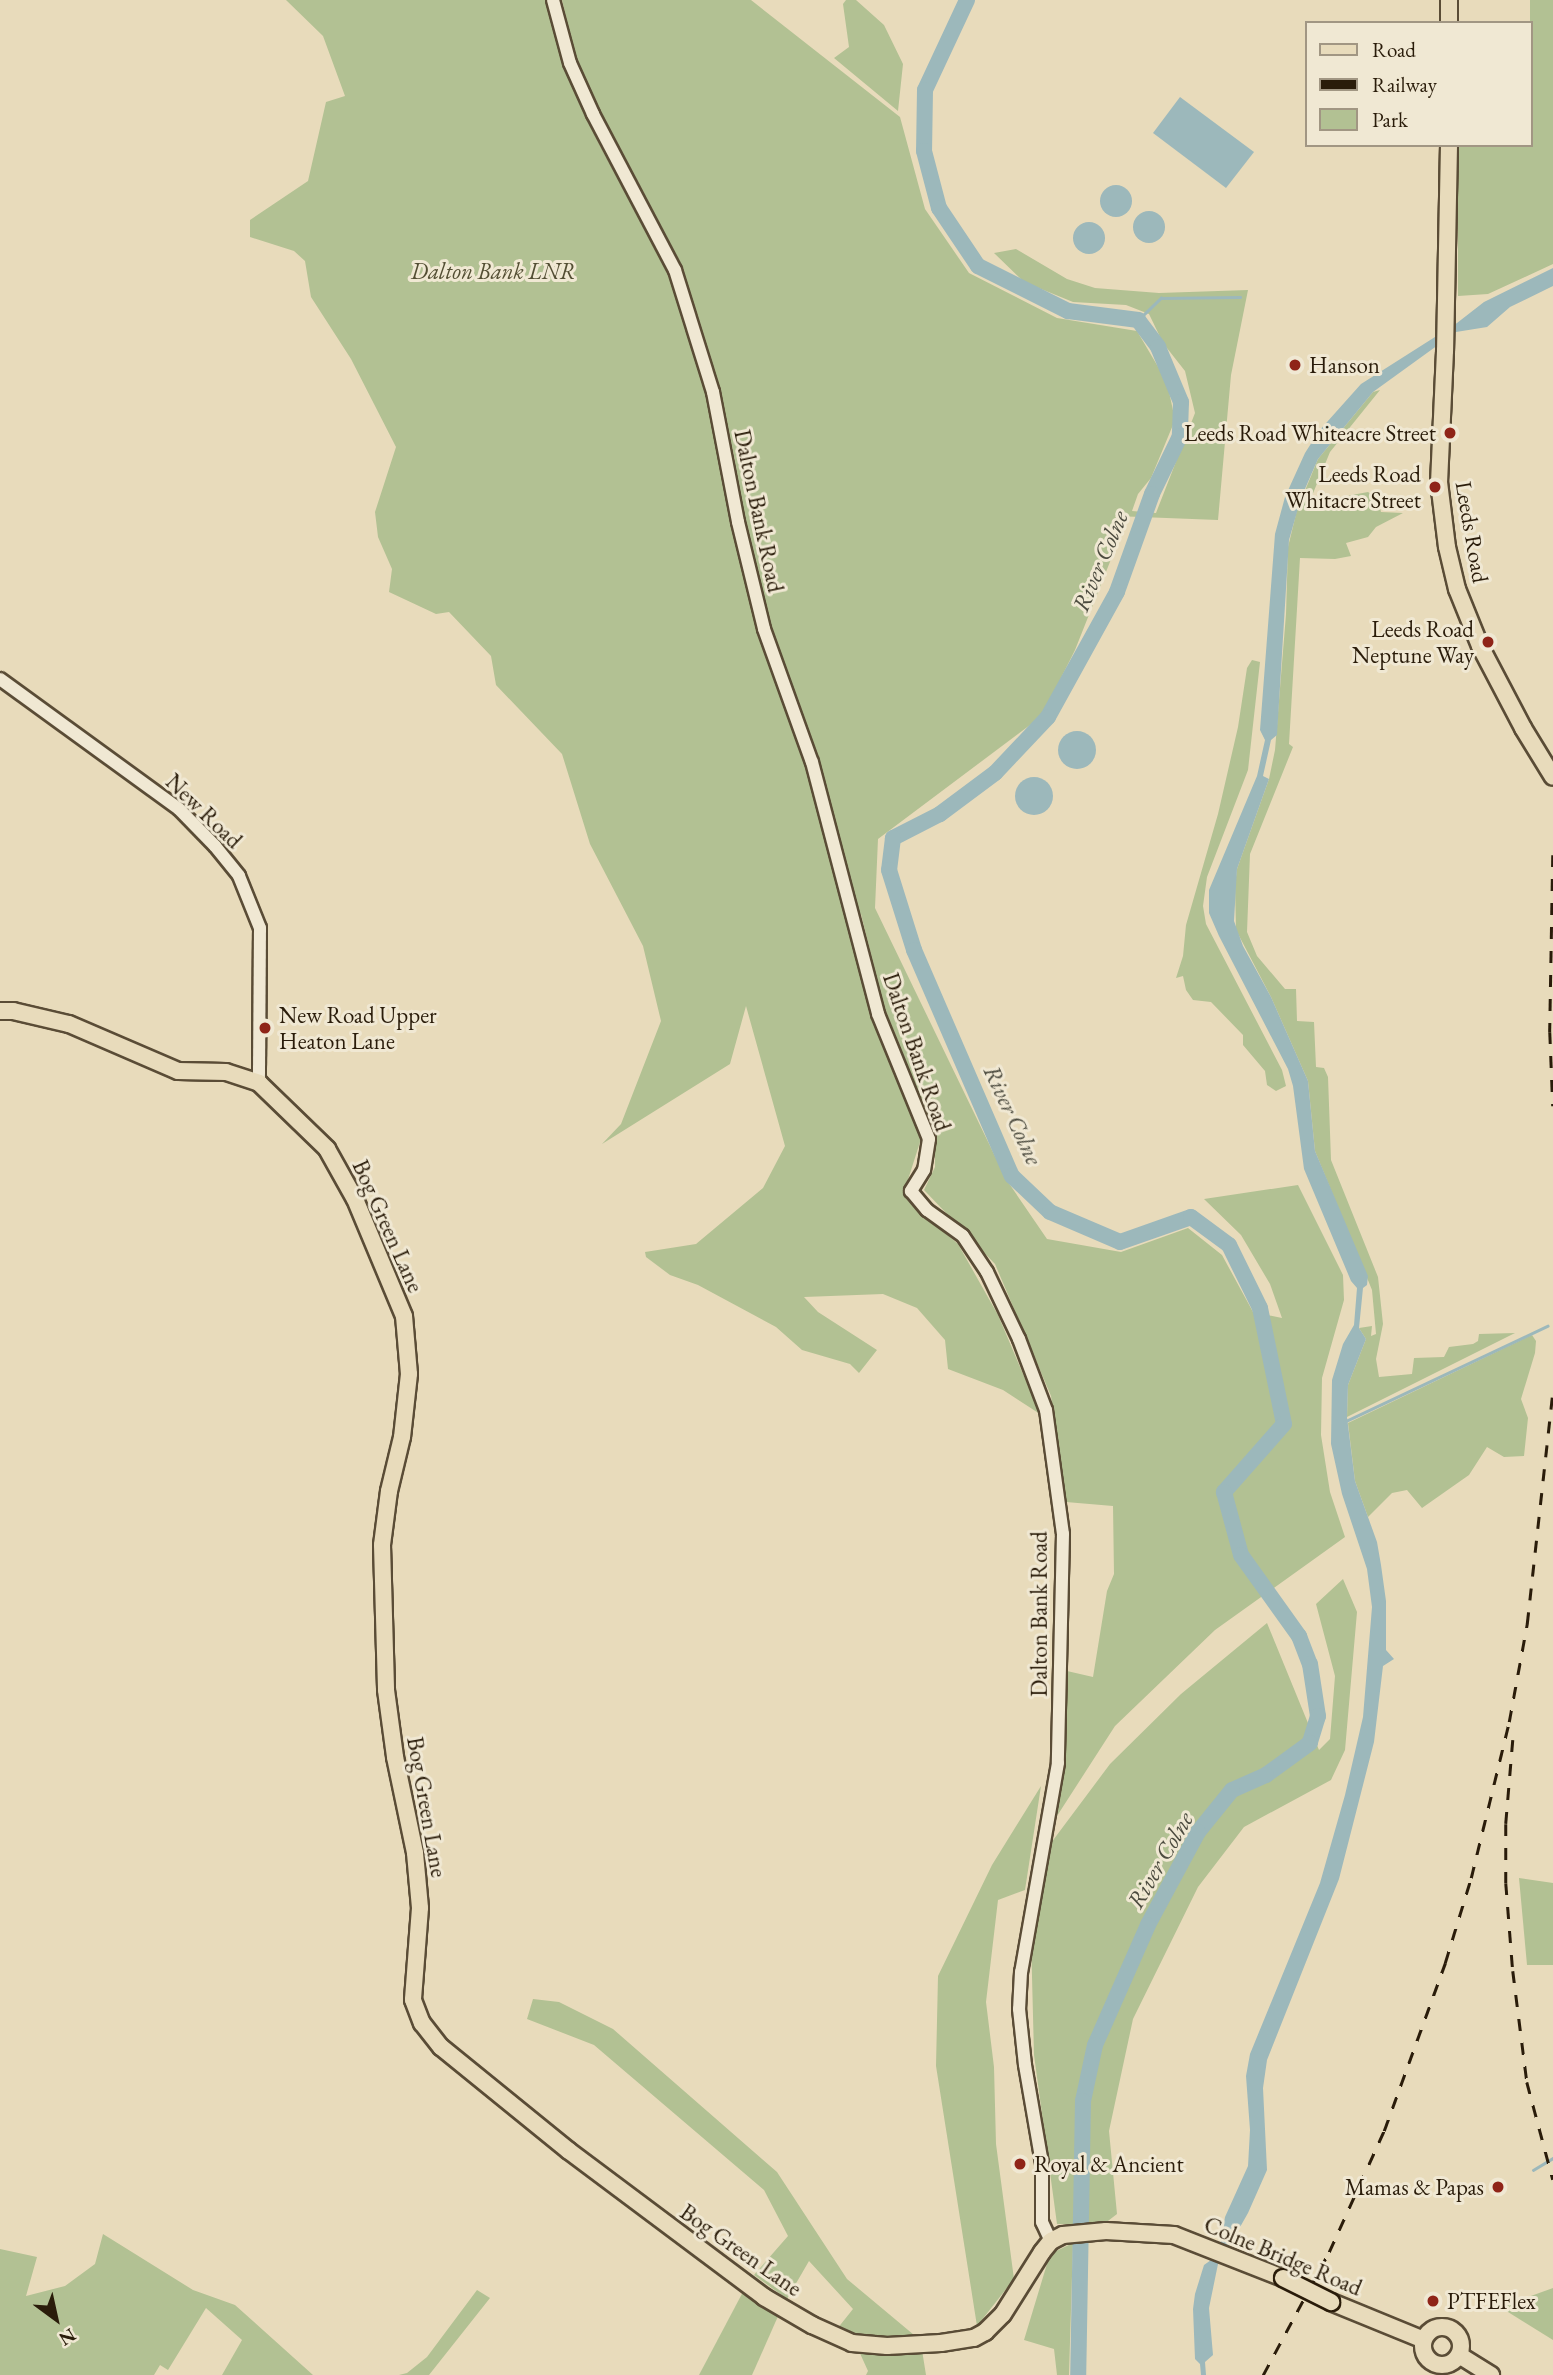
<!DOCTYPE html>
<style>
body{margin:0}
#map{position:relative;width:1553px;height:2375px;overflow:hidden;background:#e8dbbb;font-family:"EB Garamond",serif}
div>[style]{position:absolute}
.green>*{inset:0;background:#b2c193}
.water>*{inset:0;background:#9cb8bb}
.round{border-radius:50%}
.stream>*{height:2.5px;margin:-1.25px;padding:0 1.25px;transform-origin:1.25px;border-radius:1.25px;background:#9cb8bb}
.river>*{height:16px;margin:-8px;padding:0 8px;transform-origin:8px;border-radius:8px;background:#9cb8bb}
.roads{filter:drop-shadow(2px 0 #5a4c36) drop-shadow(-2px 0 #5a4c36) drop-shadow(0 2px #5a4c36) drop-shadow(0 -2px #5a4c36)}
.minor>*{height:12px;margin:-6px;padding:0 6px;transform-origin:6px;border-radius:6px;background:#f0e8d3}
.major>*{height:16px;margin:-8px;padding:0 8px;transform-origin:8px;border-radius:8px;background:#e8dbbb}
.major>.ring{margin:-8px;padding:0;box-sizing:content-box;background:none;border:16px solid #e8dbbb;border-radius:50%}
.rail>*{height:2.5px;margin-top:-1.25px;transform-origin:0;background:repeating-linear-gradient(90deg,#2a1c0a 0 12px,transparent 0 24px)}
.bridges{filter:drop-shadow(2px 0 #2a1c0a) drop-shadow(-2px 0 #2a1c0a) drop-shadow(0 2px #2a1c0a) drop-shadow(0 -2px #2a1c0a)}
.major-bridge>*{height:16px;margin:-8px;padding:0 8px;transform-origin:8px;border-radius:8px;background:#e8dbbb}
.dots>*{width:19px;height:19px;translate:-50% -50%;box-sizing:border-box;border:4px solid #f0e8d3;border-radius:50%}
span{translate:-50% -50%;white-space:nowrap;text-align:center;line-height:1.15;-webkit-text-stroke:6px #f0e8d3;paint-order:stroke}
.park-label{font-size:23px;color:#534e33;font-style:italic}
.poi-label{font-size:23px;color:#2a1c0a}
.left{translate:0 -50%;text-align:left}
.right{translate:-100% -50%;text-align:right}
.street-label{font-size:23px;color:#2a1c0a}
.water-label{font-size:24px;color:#4c4b3f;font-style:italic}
.legend{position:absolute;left:1305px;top:21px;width:228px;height:126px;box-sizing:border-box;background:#f0e8d3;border:2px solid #a19683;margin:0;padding:9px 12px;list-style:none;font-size:21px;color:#2a1c0a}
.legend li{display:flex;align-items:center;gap:14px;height:35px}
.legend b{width:35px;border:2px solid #a19683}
.north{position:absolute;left:21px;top:2284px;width:70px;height:70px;-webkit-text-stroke:5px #f0e8d3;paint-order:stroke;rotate:147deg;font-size:19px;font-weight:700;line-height:28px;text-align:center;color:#2a1c0a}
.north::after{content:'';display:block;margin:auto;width:24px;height:32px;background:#2a1c0a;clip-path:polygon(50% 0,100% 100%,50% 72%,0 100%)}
</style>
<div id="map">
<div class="green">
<div style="clip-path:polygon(286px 0,545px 0,570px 81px,599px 144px,670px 275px,700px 348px,720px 458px,735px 461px,719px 386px,682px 266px,605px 123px,576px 60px,562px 0,751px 0,900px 117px,925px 209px,969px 273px,1057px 318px,1137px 331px,1167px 382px,1175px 420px,1151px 478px,1138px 494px,1132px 511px,1156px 513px,1195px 413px,1185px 371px,1163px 343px,1149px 314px,1126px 305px,1073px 302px,1024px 282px,994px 253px,1016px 249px,1067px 279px,1095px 288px,1159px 293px,1248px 290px,1231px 375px,1218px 520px,1115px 516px,1123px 529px,1075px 650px,1042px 716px,878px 839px,875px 908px,1006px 1179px,1047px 1239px,1121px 1252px,1188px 1228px,1222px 1255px,1253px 1312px,1282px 1318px,1270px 1284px,1241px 1235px,1204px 1199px,1298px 1185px,1343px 1275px,1344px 1300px,1322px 1378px,1321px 1435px,1330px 1492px,1345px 1537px,1215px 1630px,1115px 1726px,1057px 1816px,1067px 1671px,1093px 1677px,1107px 1591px,1114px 1574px,1113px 1506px,1066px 1502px,1051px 1396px,995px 1264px,924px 1190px,935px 1167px,935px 1133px,883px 1004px,861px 914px,847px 919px,871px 1016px,921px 1139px,905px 1189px,916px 1208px,958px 1244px,998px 1315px,1040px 1414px,1003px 1390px,948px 1369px,945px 1340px,917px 1308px,883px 1294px,804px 1297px,818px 1312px,877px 1350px,859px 1373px,850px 1364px,802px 1350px,776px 1327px,698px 1285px,670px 1275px,646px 1257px,645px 1252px,696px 1244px,763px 1188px,785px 1146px,746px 1006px,730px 1064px,602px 1144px,621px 1124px,661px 1021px,643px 946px,590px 844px,562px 754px,496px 685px,491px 656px,449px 612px,436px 614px,389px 592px,392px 569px,378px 537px,375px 512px,396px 447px,351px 359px,311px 297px,305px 261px,294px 251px,250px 237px,250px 220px,308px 181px,326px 102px,345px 96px,323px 36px)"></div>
<div style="clip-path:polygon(846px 0,856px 0,884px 25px,903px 64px,898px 111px,834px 58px,849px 47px,843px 4px)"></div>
<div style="clip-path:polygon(1530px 0,1553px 0,1553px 264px,1488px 294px,1458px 296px,1458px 145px,1530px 145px)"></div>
<div style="clip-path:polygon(1380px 390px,1330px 452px,1309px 503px,1368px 492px,1378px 499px,1381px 512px,1403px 513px,1376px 527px,1368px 537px,1346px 543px,1351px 556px,1335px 559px,1300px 558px,1289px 744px,1293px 747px,1250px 854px,1247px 932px,1257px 956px,1285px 989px,1296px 989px,1297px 1021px,1314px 1022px,1316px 1067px,1324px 1068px,1328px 1077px,1331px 1160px,1378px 1277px,1383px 1324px,1376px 1359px,1379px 1377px,1412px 1374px,1414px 1358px,1444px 1357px,1449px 1347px,1473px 1344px,1478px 1341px,1479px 1334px,1515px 1333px,1347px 1417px,1348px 1385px,1366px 1339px,1359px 1328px,1372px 1326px,1371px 1336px,1376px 1334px,1372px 1290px,1315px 1151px,1308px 1081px,1271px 997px,1236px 930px,1235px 885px,1237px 869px,1269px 779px,1275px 750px,1286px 614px,1288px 547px,1297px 510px,1318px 459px,1373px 392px)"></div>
<div style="clip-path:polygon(1252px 660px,1260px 662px,1248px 770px,1207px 877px,1203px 906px,1206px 924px,1282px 1070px,1286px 1086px,1276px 1091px,1267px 1085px,1265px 1071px,1243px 1045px,1243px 1035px,1211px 1002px,1193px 1000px,1186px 990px,1183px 976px,1176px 978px,1183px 956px,1186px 925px,1218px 814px,1238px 727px,1247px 668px)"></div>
<div style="clip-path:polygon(1532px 1335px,1536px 1341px,1535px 1353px,1521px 1399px,1528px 1418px,1524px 1456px,1504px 1457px,1487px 1447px,1469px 1475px,1422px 1508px,1407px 1490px,1392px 1493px,1368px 1517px,1355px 1481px,1348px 1423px)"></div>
<div style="clip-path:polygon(1343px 1579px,1357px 1612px,1345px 1750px,1331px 1780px,1244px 1827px,1198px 1887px,1133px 2019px,1109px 2131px,1117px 2214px,1104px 2224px,1057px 2224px,1034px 2055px,1031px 1937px,1048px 1847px,1110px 1764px,1181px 1694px,1267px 1623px,1319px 1750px,1330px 1739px,1335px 1676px,1316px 1604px)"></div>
<div style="clip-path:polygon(1041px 1786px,1025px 1890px,998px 1900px,986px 2002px,994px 2067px,996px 2144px,1014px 2279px,977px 2326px,936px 2066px,938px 1976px,992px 1865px)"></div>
<div style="clip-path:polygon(1519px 1878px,1553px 1883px,1553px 1965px,1527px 1965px)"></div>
<div style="clip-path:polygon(533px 1999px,559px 2002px,613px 2029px,777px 2172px,847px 2279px,914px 2335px,866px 2337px,837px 2329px,853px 2309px,809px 2261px,787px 2299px,754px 2275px,788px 2236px,764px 2190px,594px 2045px,527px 2019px)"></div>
<div style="clip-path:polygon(103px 2234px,193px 2290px,235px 2305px,313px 2375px,222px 2375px,242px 2340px,206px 2308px,168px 2370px,160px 2365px,154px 2375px,0 2375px,0 2249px,37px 2257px,26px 2296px,65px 2286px,95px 2264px)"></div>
<div style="clip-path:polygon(1073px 2243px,1069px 2375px,1057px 2375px,1054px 2349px,1024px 2340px,1050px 2254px)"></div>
<div style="clip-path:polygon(1553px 2288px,1553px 2340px,1500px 2307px)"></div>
<div style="clip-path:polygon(477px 2290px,490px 2298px,429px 2375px,399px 2375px,407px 2373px,427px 2357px)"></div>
<div style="clip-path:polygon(744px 2290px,779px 2314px,752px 2375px,699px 2375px)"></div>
<div style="clip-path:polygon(858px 2349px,922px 2350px,926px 2375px,866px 2375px,868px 2371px)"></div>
</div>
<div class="water">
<div style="clip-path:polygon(1180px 97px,1254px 152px,1226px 188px,1153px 133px)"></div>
<div class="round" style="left:1100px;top:185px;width:32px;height:32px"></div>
<div class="round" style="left:1133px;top:211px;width:32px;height:32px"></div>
<div class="round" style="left:1073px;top:222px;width:32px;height:32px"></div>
<div style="clip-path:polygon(1553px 268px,1553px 286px,1510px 307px,1487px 327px,1456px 332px,1373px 392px,1318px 459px,1301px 498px,1289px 540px,1277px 735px,1271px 740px,1263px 776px,1269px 779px,1237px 869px,1234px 921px,1243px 946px,1271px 997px,1308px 1081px,1315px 1151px,1368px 1276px,1367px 1285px,1363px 1288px,1359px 1328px,1366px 1339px,1348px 1385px,1347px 1417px,1355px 1481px,1377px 1542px,1381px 1565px,1386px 1601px,1386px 1650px,1394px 1659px,1383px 1666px,1374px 1742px,1339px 1879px,1267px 2060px,1263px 2088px,1267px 2170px,1248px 2213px,1231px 2243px,1225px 2246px,1218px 2264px,1209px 2308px,1213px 2355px,1205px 2362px,1206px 2375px,1201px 2375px,1200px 2364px,1195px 2359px,1193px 2309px,1195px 2294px,1204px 2265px,1211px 2260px,1221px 2241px,1225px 2217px,1248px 2166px,1250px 2130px,1246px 2076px,1250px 2054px,1320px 1883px,1345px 1795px,1363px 1717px,1372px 1607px,1367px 1569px,1342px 1494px,1331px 1444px,1332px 1380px,1343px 1344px,1354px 1325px,1357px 1288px,1351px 1281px,1304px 1169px,1293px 1086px,1288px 1069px,1219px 936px,1209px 913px,1209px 890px,1257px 776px,1265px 740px,1260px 730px,1275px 534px,1285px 497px,1305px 453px,1319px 431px,1361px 384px,1457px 323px,1484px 302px)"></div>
<div class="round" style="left:1058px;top:731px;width:38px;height:38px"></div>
<div class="round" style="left:1015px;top:777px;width:38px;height:38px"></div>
</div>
<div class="stream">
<div style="left:1138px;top:320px;width:32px;rotate:-44deg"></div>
<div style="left:1161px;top:298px;width:79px;rotate:-0.7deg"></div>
<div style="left:1344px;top:1422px;width:225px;rotate:-25.3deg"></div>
<div style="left:1533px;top:2170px;width:23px;rotate:-31deg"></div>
</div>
<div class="river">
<div style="left:967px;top:0;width:99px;rotate:115deg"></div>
<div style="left:925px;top:90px;width:61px;rotate:90.9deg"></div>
<div style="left:924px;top:151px;width:59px;rotate:75.3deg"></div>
<div style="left:939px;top:208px;width:70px;rotate:56.1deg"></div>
<div style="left:978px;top:266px;width:101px;rotate:26.6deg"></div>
<div style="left:1068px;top:311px;width:71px;rotate:7.3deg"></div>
<div style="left:1138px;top:320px;width:34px;rotate:53deg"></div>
<div style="left:1158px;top:347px;width:60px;rotate:67.3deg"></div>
<div style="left:1181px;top:402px;width:34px;rotate:92deg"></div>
<div style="left:1180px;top:436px;width:64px;rotate:115.8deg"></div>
<div style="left:1152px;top:494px;width:104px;rotate:109.7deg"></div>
<div style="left:1117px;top:592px;width:143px;rotate:118.9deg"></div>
<div style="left:1048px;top:717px;width:77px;rotate:133.4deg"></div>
<div style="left:995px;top:773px;width:69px;rotate:143.3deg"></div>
<div style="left:940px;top:814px;width:53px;rotate:152.9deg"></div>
<div style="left:893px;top:838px;width:32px;rotate:97deg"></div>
<div style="left:889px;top:870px;width:84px;rotate:72.6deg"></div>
<div style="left:914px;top:950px;width:246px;rotate:66.6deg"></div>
<div style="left:1012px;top:1176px;width:52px;rotate:43.5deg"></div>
<div style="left:1050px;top:1212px;width:76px;rotate:23.2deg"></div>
<div style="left:1120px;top:1242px;width:75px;rotate:-19.4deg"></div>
<div style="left:1191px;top:1217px;width:47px;rotate:36.4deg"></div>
<div style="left:1229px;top:1245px;width:70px;rotate:63.8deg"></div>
<div style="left:1260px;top:1308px;width:118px;rotate:78.3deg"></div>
<div style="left:1284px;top:1424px;width:91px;rotate:131.4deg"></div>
<div style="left:1224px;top:1492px;width:65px;rotate:74.9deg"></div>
<div style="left:1241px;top:1555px;width:100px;rotate:54.4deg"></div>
<div style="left:1299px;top:1636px;width:30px;rotate:69deg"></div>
<div style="left:1310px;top:1664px;width:53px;rotate:81.3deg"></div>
<div style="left:1318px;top:1716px;width:28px;rotate:107deg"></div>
<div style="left:1310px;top:1743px;width:54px;rotate:144deg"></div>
<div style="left:1266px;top:1775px;width:37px;rotate:156deg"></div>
<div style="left:1232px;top:1790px;width:54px;rotate:129deg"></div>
<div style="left:1198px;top:1832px;width:106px;rotate:118.3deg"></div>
<div style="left:1148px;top:1925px;width:131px;rotate:113.8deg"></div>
<div style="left:1095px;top:2045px;width:57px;rotate:102.1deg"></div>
<div style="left:1083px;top:2101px;width:274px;rotate:91deg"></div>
</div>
<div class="roads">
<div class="minor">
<div style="left:553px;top:0;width:65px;rotate:74.9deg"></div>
<div style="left:570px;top:63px;width:56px;rotate:65.7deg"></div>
<div style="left:593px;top:114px;width:176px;rotate:62.3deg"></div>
<div style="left:675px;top:270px;width:128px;rotate:72.7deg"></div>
<div style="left:713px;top:392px;width:132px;rotate:79.1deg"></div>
<div style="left:738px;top:522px;width:110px;rotate:76.3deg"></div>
<div style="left:764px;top:629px;width:141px;rotate:70.2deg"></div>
<div style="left:812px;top:762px;width:260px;rotate:75.3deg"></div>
<div style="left:878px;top:1014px;width:135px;rotate:67.8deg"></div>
<div style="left:929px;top:1139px;width:31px;rotate:99deg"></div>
<div style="left:924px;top:1170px;width:25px;rotate:122deg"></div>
<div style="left:911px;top:1191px;width:25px;rotate:50deg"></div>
<div style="left:927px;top:1210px;width:44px;rotate:35.8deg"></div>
<div style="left:963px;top:1236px;width:43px;rotate:56.3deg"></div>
<div style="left:987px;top:1272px;width:74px;rotate:64.5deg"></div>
<div style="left:1019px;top:1339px;width:76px;rotate:69.2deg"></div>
<div style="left:1046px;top:1410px;width:125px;rotate:82.2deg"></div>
<div style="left:1063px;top:1534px;width:229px;rotate:91.3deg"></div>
<div style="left:1058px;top:1763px;width:212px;rotate:100deg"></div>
<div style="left:1021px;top:1972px;width:37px;rotate:93deg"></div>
<div style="left:1019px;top:2009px;width:56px;rotate:83.9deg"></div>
<div style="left:1025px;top:2065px;width:99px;rotate:80.2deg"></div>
<div style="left:1042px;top:2163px;width:59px;rotate:90deg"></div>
<div style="left:1042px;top:2222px;width:21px;rotate:65deg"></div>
<div style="left:0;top:679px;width:221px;rotate:36deg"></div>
<div style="left:179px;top:809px;width:52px;rotate:45.8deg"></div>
<div style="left:215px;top:846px;width:38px;rotate:51deg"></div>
<div style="left:239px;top:876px;width:56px;rotate:68deg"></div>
<div style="left:260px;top:928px;width:155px;rotate:90.4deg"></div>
</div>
<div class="major">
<div style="left:1449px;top:23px;width:23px;rotate:-90deg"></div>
<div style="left:1449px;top:145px;width:206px;rotate:91.1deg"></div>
<div style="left:1445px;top:351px;width:131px;rotate:92.6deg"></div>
<div style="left:1439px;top:482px;width:65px;rotate:83deg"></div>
<div style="left:1447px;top:547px;width:43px;rotate:76.6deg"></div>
<div style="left:1457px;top:589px;width:61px;rotate:68deg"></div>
<div style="left:1480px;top:646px;width:93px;rotate:62.3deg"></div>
<div style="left:1523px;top:728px;width:57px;rotate:58.5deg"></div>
<div style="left:0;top:1011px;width:13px"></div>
<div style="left:13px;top:1011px;width:57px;rotate:13.1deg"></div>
<div style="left:69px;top:1024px;width:119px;rotate:23.3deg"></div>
<div style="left:178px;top:1071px;width:48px;rotate:1.2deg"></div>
<div style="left:226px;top:1072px;width:35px;rotate:18deg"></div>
<div style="left:259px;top:1083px;width:95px;rotate:44.1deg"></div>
<div style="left:327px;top:1149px;width:57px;rotate:60.8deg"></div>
<div style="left:355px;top:1199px;width:127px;rotate:67.3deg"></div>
<div style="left:404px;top:1316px;width:58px;rotate:85.1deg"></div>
<div style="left:409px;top:1374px;width:63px;rotate:96.3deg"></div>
<div style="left:402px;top:1437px;width:56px;rotate:103.5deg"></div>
<div style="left:389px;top:1491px;width:54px;rotate:97.4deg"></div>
<div style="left:382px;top:1545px;width:145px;rotate:88.4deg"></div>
<div style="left:386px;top:1690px;width:68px;rotate:82.3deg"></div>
<div style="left:395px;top:1757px;width:98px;rotate:78.2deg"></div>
<div style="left:415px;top:1853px;width:55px;rotate:84.8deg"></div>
<div style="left:420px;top:1908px;width:92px;rotate:94.4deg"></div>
<div style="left:413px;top:2000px;width:25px;rotate:69deg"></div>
<div style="left:422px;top:2023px;width:31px;rotate:52deg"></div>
<div style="left:441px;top:2047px;width:165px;rotate:39.1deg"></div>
<div style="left:569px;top:2151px;width:244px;rotate:36.8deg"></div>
<div style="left:764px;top:2297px;width:56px;rotate:30.3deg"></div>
<div style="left:812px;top:2325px;width:44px;rotate:24.2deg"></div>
<div style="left:852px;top:2343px;width:35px;rotate:5deg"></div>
<div style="left:887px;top:2346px;width:54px;rotate:-3.2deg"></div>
<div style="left:941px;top:2343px;width:33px;rotate:-9deg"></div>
<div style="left:974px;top:2338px;width:13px;rotate:-29deg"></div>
<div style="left:985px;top:2332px;width:25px;rotate:-45deg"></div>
<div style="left:1003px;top:2314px;width:73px;rotate:-57.8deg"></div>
<div style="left:1042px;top:2252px;width:14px;rotate:-51deg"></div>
<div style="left:1051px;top:2241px;width:13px;rotate:-27deg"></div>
<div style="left:1063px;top:2235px;width:43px;rotate:-5.3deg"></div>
<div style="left:1106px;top:2231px;width:68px;rotate:3.4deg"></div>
<div style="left:1174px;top:2235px;width:117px;rotate:21.5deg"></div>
<div style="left:1331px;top:2302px;width:100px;rotate:22.2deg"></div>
<div class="ring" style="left:1423px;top:2327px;width:22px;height:22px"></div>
<div style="left:1459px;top:2355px;width:38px;rotate:32deg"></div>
</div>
</div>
<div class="rail">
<div style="left:1553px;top:855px;width:177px;rotate:91deg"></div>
<div style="left:1550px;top:1032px;width:74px;rotate:87.7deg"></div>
<div style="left:1513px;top:1740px;width:84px;rotate:94.8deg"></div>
<div style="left:1506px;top:1824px;width:59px;rotate:90deg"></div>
<div style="left:1506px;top:1883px;width:88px;rotate:85.5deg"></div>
<div style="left:1513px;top:1971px;width:112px;rotate:82.8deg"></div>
<div style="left:1527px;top:2082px;width:101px;rotate:75.1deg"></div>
<div style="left:1263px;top:2375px;width:140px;rotate:-61.8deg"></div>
<div style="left:1329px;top:2252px;width:133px;rotate:-65.6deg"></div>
<div style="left:1384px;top:2131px;width:179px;rotate:-70deg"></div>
<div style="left:1445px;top:1963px;width:89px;rotate:-73deg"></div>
<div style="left:1471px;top:1878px;width:161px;rotate:-76.3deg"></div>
<div style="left:1509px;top:1722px;width:100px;rotate:-79.6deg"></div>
<div style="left:1527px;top:1624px;width:238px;rotate:-83.7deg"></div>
</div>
<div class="bridges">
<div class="major-bridge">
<div style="left:1283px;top:2278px;width:54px;rotate:26.6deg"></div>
</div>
</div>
<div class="dots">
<div style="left:1295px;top:365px;background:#8f2418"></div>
<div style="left:1450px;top:433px;background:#8f2418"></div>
<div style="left:1435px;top:487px;background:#8f2418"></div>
<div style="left:1488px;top:642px;background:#8f2418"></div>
<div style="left:265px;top:1028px;background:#8f2418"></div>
<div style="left:1020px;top:2164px;background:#8f2418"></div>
<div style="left:1498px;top:2187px;background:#8f2418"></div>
<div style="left:1433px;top:2301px;background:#8f2418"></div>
</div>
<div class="park-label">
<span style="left:493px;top:271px">Dalton Bank LNR</span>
</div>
<div class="poi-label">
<span class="left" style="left:1309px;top:365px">Hanson</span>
<span class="right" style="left:1436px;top:433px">Leeds Road Whiteacre Street</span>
<span class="right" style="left:1421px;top:487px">Leeds Road<br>Whitacre Street</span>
<span class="right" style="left:1474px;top:642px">Leeds Road<br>Neptune Way</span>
<span class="left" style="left:279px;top:1028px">New Road Upper<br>Heaton Lane</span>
<span class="left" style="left:1034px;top:2164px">Royal &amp; Ancient</span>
<span class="right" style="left:1484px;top:2187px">Mamas &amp; Papas</span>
<span class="left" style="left:1447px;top:2301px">PTFEFlex</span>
</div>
<div class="street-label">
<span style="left:759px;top:511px;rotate:78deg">Dalton Bank Road</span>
<span style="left:1472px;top:532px;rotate:80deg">Leeds Road</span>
<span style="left:204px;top:811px;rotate:44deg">New Road</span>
<span style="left:917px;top:1052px;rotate:71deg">Dalton Bank Road</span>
<span style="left:388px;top:1226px;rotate:66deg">Bog Green Lane</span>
<span style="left:1039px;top:1614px;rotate:-90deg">Dalton Bank Road</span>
<span style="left:427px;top:1807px;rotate:80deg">Bog Green Lane</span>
<span style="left:741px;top:2250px;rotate:35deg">Bog Green Lane</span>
<span style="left:1283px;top:2256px;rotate:23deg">Colne Bridge Road</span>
</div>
<div class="water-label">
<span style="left:1100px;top:561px;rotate:-67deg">River Colne</span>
<span style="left:1013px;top:1115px;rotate:65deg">River Colne</span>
<span style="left:1160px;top:1860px;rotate:-60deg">River Colne</span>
</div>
<ul class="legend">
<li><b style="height:9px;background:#e8dbbb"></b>Road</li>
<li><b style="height:9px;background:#2a1c0a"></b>Railway</li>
<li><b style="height:19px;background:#b2c193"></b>Park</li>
</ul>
<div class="north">N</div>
</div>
